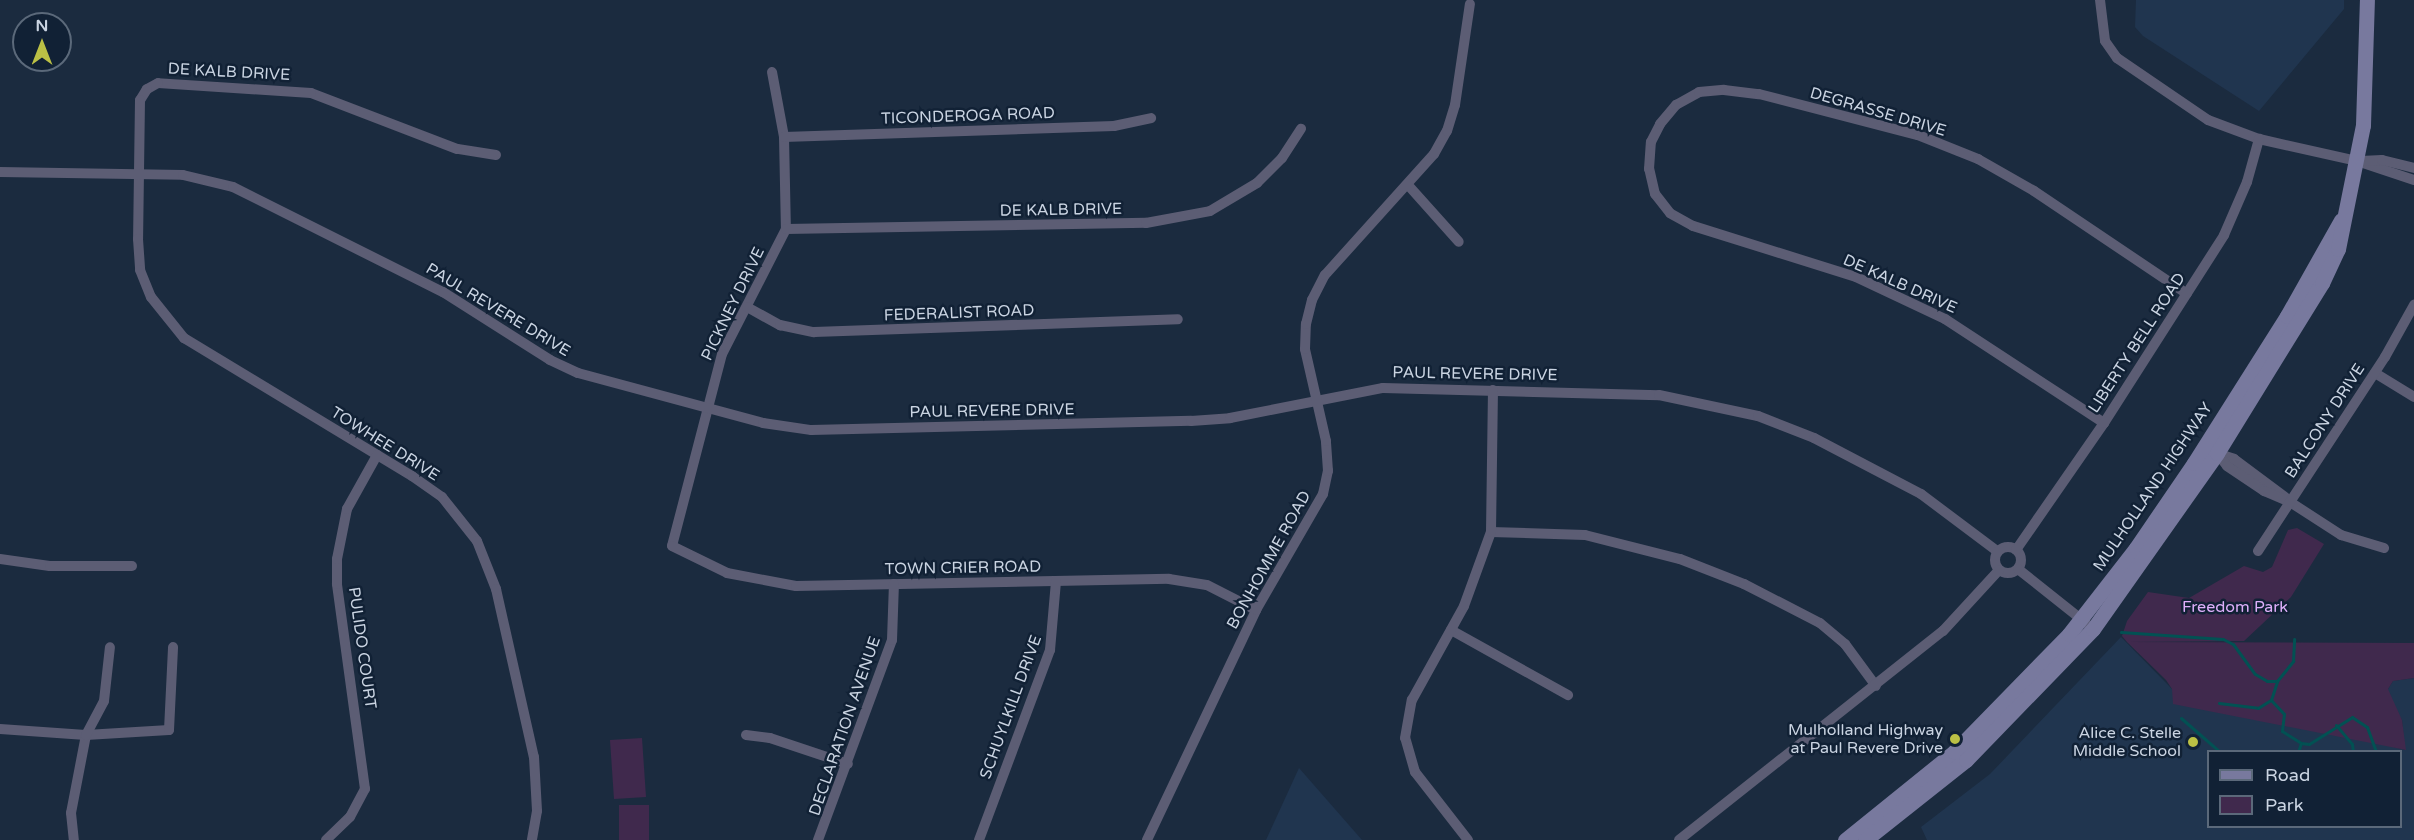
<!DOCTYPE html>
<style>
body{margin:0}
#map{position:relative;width:2414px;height:840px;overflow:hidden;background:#1b2b3f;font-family:"Varela Round",sans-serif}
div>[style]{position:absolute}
.built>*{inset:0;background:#20354f}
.green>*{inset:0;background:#40294d}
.stream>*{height:3px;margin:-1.5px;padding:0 1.5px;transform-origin:1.5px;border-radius:1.5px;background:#025153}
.minor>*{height:10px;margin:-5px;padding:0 5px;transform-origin:5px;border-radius:5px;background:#5c5d74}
.minor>.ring{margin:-5px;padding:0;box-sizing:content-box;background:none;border:10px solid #5c5d74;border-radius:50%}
.secondary>*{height:15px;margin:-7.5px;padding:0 7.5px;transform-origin:7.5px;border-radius:7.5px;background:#78799e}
.dots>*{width:16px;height:16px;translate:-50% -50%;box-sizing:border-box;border:3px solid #112135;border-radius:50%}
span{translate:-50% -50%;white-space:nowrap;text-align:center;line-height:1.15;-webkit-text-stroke:5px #112135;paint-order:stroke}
.street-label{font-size:16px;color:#cad4e2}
.park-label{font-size:16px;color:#deaffa}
.poi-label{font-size:16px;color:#cad4e2}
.right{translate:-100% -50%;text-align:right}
.legend{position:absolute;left:2207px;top:750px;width:195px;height:78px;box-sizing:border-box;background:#112135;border:2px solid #5b697a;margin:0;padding:8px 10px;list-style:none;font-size:18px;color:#cad4e2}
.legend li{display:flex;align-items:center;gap:12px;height:30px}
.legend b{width:30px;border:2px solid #5b697a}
.north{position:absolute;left:12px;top:12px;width:60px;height:60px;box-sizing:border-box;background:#112135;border:2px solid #5b697a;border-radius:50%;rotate:0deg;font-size:16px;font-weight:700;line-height:24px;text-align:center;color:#cad4e2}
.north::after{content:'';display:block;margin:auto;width:21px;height:27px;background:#bbc045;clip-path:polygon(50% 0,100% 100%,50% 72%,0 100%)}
</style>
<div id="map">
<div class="built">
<div style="clip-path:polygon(2136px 0,2344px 0,2344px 9px,2259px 111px,2143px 36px,2135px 27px)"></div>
<div style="clip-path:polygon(evenodd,2121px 637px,2172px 689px,2405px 750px,2402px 720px,2387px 695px,2388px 689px,2393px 681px,2414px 678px,2414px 840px,1927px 840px,1921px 827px,1990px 774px,2121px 637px,2208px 752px,2400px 752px,2400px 826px,2208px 826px,2208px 752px)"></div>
<div style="clip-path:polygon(1299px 768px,1362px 840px,1266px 840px)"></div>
</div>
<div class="green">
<div style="clip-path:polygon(2297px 528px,2324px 544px,2291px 597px,2244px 641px,2127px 642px,2122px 636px,2127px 621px,2148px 592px,2189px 598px,2244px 566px,2263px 572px,2272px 567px,2288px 530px)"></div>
<div style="clip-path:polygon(2127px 642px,2414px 643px,2414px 678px,2393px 681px,2388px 689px,2402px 720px,2406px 750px,2173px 704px,2172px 689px,2166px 680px)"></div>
<div style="clip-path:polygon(642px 738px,646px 797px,614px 799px,610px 740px)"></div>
<div style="clip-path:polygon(619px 805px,649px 805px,649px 840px,619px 840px)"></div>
</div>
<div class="stream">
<div style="left:2121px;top:632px;width:102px;rotate:3.9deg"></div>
<div style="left:2223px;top:639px;width:11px;rotate:27deg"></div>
<div style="left:2233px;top:644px;width:37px;rotate:54deg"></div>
<div style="left:2255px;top:674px;width:14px;rotate:30deg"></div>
<div style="left:2267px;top:681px;width:10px"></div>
<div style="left:2271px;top:700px;width:19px;rotate:47deg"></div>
<div style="left:2284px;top:714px;width:17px;rotate:97deg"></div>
<div style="left:2282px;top:731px;width:22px;rotate:32deg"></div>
<div style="left:2301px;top:743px;width:8px;rotate:7deg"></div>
<div style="left:2309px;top:744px;width:51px;rotate:-32.1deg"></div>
<div style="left:2352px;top:717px;width:18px;rotate:34deg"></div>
<div style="left:2367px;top:727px;width:27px;rotate:70deg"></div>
<div style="left:2219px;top:703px;width:39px;rotate:7deg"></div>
<div style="left:2258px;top:708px;width:15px;rotate:-32deg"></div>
<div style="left:2271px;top:700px;width:20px;rotate:-72deg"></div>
<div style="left:2277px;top:681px;width:26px;rotate:-51deg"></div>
<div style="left:2293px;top:661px;width:22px;rotate:-87deg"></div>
<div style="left:2181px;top:718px;width:52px;rotate:41.1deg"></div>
<div style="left:2336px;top:725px;width:25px;rotate:50deg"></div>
<div style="left:2352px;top:744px;width:8px;rotate:83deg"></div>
<div style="left:2298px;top:752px;width:9px;rotate:-72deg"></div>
</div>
<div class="minor">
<div style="left:2100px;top:0;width:41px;rotate:83deg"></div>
<div style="left:2105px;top:41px;width:21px;rotate:55deg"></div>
<div style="left:2117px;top:58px;width:110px;rotate:34.3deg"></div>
<div style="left:2208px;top:120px;width:54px;rotate:20.4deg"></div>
<div style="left:2259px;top:139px;width:100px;rotate:12.7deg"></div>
<div style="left:2357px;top:161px;width:60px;rotate:18.4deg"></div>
<div style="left:772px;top:72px;width:66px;rotate:79.5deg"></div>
<div style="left:784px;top:137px;width:92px;rotate:88.8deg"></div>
<div style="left:786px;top:229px;width:140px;rotate:117.1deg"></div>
<div style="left:722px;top:354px;width:198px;rotate:104.6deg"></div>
<div style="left:672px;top:546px;width:61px;rotate:26.1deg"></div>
<div style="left:727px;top:573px;width:70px;rotate:10.7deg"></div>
<div style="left:796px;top:586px;width:373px;rotate:-1.1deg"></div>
<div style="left:1169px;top:579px;width:38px;rotate:9deg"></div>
<div style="left:1207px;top:585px;width:55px;rotate:27deg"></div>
<div style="left:784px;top:137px;width:330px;rotate:-1.9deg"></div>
<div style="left:1114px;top:126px;width:38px;rotate:-12deg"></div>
<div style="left:496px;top:155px;width:39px;rotate:-171deg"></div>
<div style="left:457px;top:149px;width:156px;rotate:-159deg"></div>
<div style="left:311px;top:93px;width:153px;rotate:-176.3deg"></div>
<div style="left:158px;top:83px;width:13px;rotate:151deg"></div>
<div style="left:147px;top:89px;width:13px;rotate:122deg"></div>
<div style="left:140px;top:100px;width:139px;rotate:90.8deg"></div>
<div style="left:138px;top:239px;width:31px;rotate:86deg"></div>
<div style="left:140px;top:270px;width:29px;rotate:68deg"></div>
<div style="left:151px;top:297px;width:53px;rotate:51.2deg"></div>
<div style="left:184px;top:338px;width:267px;rotate:31.2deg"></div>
<div style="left:412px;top:476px;width:37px;rotate:35deg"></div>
<div style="left:442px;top:497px;width:56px;rotate:51.5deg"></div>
<div style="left:477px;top:541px;width:52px;rotate:68.4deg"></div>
<div style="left:496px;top:589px;width:172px;rotate:77.3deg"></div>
<div style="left:534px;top:757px;width:54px;rotate:86.8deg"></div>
<div style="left:537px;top:811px;width:29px;rotate:100deg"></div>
<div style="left:2361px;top:161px;width:21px;rotate:-3deg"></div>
<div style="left:2382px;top:160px;width:33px;rotate:14deg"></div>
<div style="left:0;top:172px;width:183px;rotate:0.9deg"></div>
<div style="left:183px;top:175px;width:51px;rotate:13.5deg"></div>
<div style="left:233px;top:187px;width:235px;rotate:26.6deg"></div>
<div style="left:443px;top:292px;width:127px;rotate:32.4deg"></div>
<div style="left:550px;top:360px;width:31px;rotate:25deg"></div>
<div style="left:578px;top:373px;width:192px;rotate:15.1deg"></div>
<div style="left:763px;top:423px;width:49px;rotate:8.3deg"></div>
<div style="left:811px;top:430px;width:380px;rotate:-1.4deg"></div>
<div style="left:1191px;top:421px;width:39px;rotate:-4deg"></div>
<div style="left:1230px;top:418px;width:156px;rotate:-11.1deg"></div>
<div style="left:1383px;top:388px;width:276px;rotate:1.5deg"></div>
<div style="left:1659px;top:395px;width:101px;rotate:12deg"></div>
<div style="left:1758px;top:416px;width:60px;rotate:21.4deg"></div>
<div style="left:1814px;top:438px;width:121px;rotate:27.6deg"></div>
<div style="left:1921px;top:494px;width:95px;rotate:36.9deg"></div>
<div style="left:1408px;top:185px;width:76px;rotate:48.2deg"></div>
<div style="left:786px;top:229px;width:360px;rotate:-1deg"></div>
<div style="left:1146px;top:223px;width:65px;rotate:-10.6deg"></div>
<div style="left:1210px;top:211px;width:55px;rotate:-30.8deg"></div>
<div style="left:1257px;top:183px;width:35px;rotate:-45deg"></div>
<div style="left:1282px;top:158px;width:35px;rotate:-57deg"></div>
<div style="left:747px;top:307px;width:38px;rotate:29deg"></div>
<div style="left:780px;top:325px;width:35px;rotate:12deg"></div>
<div style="left:814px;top:332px;width:364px;rotate:-2deg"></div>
<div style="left:2375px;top:373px;width:46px;rotate:31.6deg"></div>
<div style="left:2104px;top:423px;width:190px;rotate:-146.8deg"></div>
<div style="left:1945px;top:319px;width:98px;rotate:-154.7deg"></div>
<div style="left:1856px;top:277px;width:171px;rotate:-162.6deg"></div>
<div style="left:1693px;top:226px;width:26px;rotate:-151deg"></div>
<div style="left:1670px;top:213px;width:24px;rotate:-128deg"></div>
<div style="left:1655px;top:194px;width:26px;rotate:-103deg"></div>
<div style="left:1649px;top:169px;width:27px;rotate:-86deg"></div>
<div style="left:1651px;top:142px;width:20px;rotate:-63deg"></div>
<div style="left:1660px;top:124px;width:25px;rotate:-50deg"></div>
<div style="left:1676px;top:105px;width:26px;rotate:-29deg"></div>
<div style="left:1699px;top:92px;width:25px;rotate:-5deg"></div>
<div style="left:1724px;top:90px;width:35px;rotate:7deg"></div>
<div style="left:1759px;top:94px;width:164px;rotate:14.5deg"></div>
<div style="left:1918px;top:135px;width:65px;rotate:21.8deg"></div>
<div style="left:1978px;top:159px;width:64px;rotate:29.7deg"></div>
<div style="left:2034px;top:191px;width:184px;rotate:33.9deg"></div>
<div style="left:2216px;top:453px;width:19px;rotate:18deg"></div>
<div style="left:2234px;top:459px;width:64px;rotate:36.7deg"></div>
<div style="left:2217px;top:453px;width:16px;rotate:52deg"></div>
<div style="left:2227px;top:466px;width:45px;rotate:34deg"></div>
<div style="left:2264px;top:491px;width:28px;rotate:23deg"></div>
<div style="left:2290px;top:502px;width:61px;rotate:32.9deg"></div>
<div style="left:2341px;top:535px;width:45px;rotate:16.8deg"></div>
<div style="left:1491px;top:532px;width:94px;rotate:1.8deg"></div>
<div style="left:1585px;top:535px;width:98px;rotate:14.2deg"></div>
<div style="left:1680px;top:559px;width:69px;rotate:21.3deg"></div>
<div style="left:1744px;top:584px;width:85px;rotate:27.2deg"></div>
<div style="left:1820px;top:623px;width:33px;rotate:40deg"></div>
<div style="left:1845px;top:644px;width:52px;rotate:53.6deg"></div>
<div class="ring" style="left:1995px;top:547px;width:16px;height:16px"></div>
<div style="left:2016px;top:550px;width:155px;rotate:-55.3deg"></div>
<div style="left:2104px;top:423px;width:223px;rotate:-57.4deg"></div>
<div style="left:2224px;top:235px;width:58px;rotate:-66.5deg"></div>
<div style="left:2247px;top:182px;width:45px;rotate:-74.4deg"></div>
<div style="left:2258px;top:551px;width:232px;rotate:-56.8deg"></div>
<div style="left:2385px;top:357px;width:60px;rotate:-60.9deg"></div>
<div style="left:0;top:559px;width:50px;rotate:8deg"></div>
<div style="left:50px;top:566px;width:82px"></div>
<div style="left:2018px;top:569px;width:87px;rotate:38.5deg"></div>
<div style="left:1451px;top:630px;width:134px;rotate:29.1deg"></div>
<div style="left:0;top:729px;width:86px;rotate:4deg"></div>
<div style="left:86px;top:735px;width:79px;rotate:100.9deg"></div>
<div style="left:71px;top:813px;width:27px;rotate:84deg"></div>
<div style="left:86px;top:735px;width:83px;rotate:-3.4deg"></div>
<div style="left:169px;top:730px;width:83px;rotate:-87.2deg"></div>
<div style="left:86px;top:735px;width:38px;rotate:-62deg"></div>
<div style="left:104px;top:701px;width:54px;rotate:-83.7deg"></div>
<div style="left:746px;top:735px;width:24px;rotate:7deg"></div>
<div style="left:770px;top:738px;width:82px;rotate:18.4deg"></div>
<div style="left:326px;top:840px;width:33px;rotate:-44deg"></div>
<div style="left:350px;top:817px;width:32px;rotate:-62deg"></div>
<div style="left:365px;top:789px;width:207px;rotate:-97.8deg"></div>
<div style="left:337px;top:584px;width:25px;rotate:-90deg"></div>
<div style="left:337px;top:559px;width:51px;rotate:-78.7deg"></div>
<div style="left:347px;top:509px;width:62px;rotate:-60.9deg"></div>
<div style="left:818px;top:840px;width:213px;rotate:-69.7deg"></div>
<div style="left:892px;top:640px;width:56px;rotate:-88deg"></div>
<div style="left:979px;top:840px;width:203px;rotate:-69.5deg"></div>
<div style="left:1050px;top:650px;width:69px;rotate:-85deg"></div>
<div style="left:1147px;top:840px;width:255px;rotate:-64.6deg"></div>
<div style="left:1256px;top:610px;width:134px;rotate:-60deg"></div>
<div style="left:1323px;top:494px;width:24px;rotate:-78deg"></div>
<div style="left:1328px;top:471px;width:30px;rotate:-94deg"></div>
<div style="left:1326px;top:441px;width:94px;rotate:-102.9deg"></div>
<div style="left:1305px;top:349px;width:25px;rotate:-88deg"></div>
<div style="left:1306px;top:324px;width:25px;rotate:-76deg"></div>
<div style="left:1312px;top:300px;width:28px;rotate:-63deg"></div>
<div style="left:1325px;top:275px;width:163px;rotate:-48deg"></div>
<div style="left:1434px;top:154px;width:26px;rotate:-61deg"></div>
<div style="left:1447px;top:131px;width:27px;rotate:-73deg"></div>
<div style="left:1455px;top:105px;width:102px;rotate:-81.6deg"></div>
<div style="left:1468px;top:840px;width:86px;rotate:-127.9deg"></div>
<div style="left:1415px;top:772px;width:35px;rotate:-106deg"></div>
<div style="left:1405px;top:738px;width:39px;rotate:-80deg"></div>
<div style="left:1412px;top:700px;width:107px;rotate:-61deg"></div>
<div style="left:1464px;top:606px;width:79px;rotate:-70deg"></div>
<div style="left:1491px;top:532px;width:142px;rotate:-89.2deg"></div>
<div style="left:1679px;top:840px;width:337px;rotate:-38.4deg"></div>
<div style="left:1943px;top:631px;width:83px;rotate:-47.4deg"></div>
</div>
<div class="secondary">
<div style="left:1845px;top:840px;width:140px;rotate:-38.9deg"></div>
<div style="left:1954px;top:752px;width:165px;rotate:-45.7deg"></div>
<div style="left:2069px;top:634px;width:109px;rotate:-52.1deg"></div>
<div style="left:2136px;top:548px;width:103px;rotate:-55.7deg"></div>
<div style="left:2194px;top:463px;width:174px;rotate:-57.7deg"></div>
<div style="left:2287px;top:316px;width:110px;rotate:-60.6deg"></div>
<div style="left:1865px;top:840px;width:129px;rotate:-38.4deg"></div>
<div style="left:1966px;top:760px;width:182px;rotate:-45.9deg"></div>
<div style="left:2093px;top:629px;width:215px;rotate:-54.8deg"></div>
<div style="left:2217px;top:453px;width:200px;rotate:-58.3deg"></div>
<div style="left:2322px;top:283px;width:38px;rotate:-65deg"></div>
<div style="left:2338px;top:249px;width:126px;rotate:-78.6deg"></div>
<div style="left:2363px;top:125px;width:125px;rotate:-88.2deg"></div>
</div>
<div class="dots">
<div style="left:1955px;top:739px;background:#bbc045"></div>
<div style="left:2193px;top:742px;background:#bbc045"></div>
</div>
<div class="street-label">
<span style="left:229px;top:72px;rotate:3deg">DE KALB DRIVE</span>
<span style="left:1878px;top:112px;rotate:16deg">DEGRASSE DRIVE</span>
<span style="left:968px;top:116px;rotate:-2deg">TICONDEROGA ROAD</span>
<span style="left:1061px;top:210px;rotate:-1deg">DE KALB DRIVE</span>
<span style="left:1900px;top:284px;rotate:24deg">DE KALB DRIVE</span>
<span style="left:733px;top:304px;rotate:-64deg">PICKNEY DRIVE</span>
<span style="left:498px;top:310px;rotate:31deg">PAUL REVERE DRIVE</span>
<span style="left:959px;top:313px;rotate:-2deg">FEDERALIST ROAD</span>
<span style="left:2137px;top:343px;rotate:-57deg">LIBERTY BELL ROAD</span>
<span style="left:1475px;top:374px;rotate:1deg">PAUL REVERE DRIVE</span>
<span style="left:992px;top:411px;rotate:-1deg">PAUL REVERE DRIVE</span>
<span style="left:2325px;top:421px;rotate:-57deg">BALCONY DRIVE</span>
<span style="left:385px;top:444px;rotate:32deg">TOWHEE DRIVE</span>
<span style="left:2153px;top:487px;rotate:-56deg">MULHOLLAND HIGHWAY</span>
<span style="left:1269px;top:560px;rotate:-61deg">BONHOMME ROAD</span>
<span style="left:963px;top:568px;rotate:-1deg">TOWN CRIER ROAD</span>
<span style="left:362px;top:648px;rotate:82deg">PULIDO COURT</span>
<span style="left:1011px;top:707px;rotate:-70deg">SCHUYLKILL DRIVE</span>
<span style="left:845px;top:726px;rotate:-71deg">DECLARATION AVENUE</span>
</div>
<div class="park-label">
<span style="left:2235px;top:607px">Freedom Park</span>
</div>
<div class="poi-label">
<span class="right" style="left:1943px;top:739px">Mulholland Highway<br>at Paul Revere Drive</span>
<span class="right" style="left:2181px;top:742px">Alice C. Stelle<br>Middle School</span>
</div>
<ul class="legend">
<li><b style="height:8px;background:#78799e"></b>Road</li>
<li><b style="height:16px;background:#40294d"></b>Park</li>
</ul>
<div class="north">N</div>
</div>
